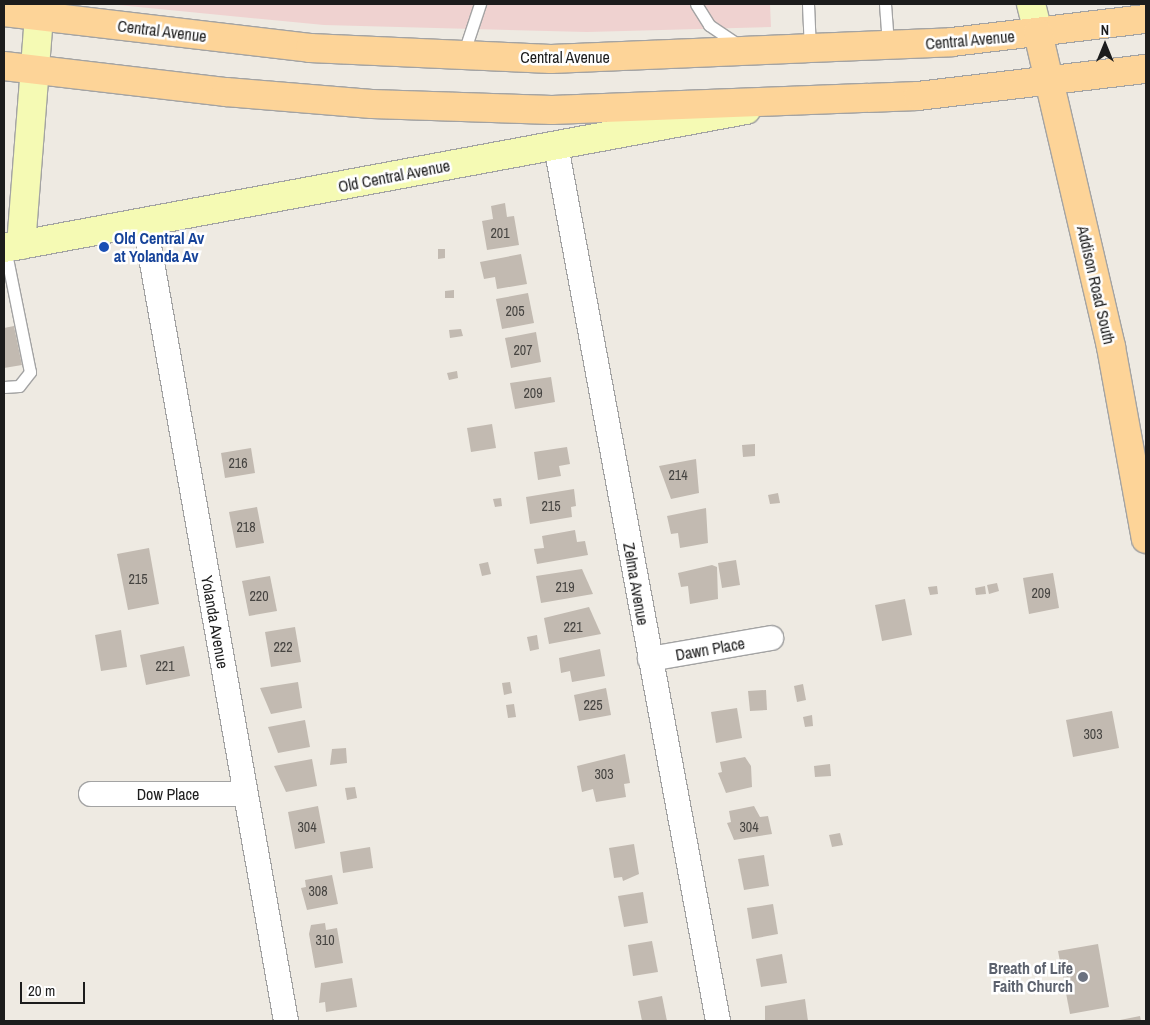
<!DOCTYPE html>
<style>
body{margin:0}
#map{position:relative;width:1150px;height:1025px;overflow:hidden;background:#eeeae2;font-family:"Archivo Narrow",sans-serif}
div>[style]{position:absolute}
.commercial>*{inset:0;background:#efd2d0}
.building>*{inset:0;background:#c2bab1}
.roads{filter:drop-shadow(1px 0 #a3a3a3) drop-shadow(-1px 0 #a3a3a3) drop-shadow(0 1px #a3a3a3) drop-shadow(0 -1px #a3a3a3)}
.lane>*{height:11px;margin:-5.5px;padding:0 5.5px;transform-origin:5.5px;border-radius:5.5px;background:#fff}
.street>*{height:24px;margin:-12px;padding:0 12px;transform-origin:12px;border-radius:12px;background:#fff}
.secondary>*{height:28px;margin:-14px;padding:0 14px;transform-origin:14px;border-radius:14px;background:#f5fab4}
.primary>*{height:28px;margin:-14px;padding:0 14px;transform-origin:14px;border-radius:14px;background:#fdd498}
.dots>*{width:14px;height:14px;translate:-50% -50%;box-sizing:border-box;border:2px solid #fff;border-radius:50%}
span{translate:-50% -50%;white-space:nowrap;text-align:center;line-height:1.15;-webkit-text-stroke:5px #fff;paint-order:stroke}
.number-label{font-size:14px;color:#464441}
.number-label span{-webkit-text-stroke-width:0}
.street-label{font-size:16px;color:#1c1c1c}
.transit-label{font-size:16px;color:#164399;font-weight:700}
.left{translate:0 -50%;text-align:left}
.worship-label{font-size:16px;color:#5b616d;font-weight:700}
.right{translate:-100% -50%;text-align:right}
.frame{position:absolute;inset:0;border:5px solid #1c1c1c;pointer-events:none}
.north{position:absolute;left:1080px;top:20px;width:50px;height:50px;-webkit-text-stroke:4px #fff;paint-order:stroke;rotate:0deg;font-size:14px;font-weight:700;line-height:20px;text-align:center;color:#1c1c1c}
.north::after{content:'';display:block;margin:auto;width:18px;height:22px;background:#1c1c1c;clip-path:polygon(50% 0,100% 100%,50% 72%,0 100%)}
.scale{position:absolute;left:20px;top:982px;width:65px;height:22px;box-sizing:border-box;border:2px solid #1c1c1c;border-top:0;padding-left:6px;font-size:15px;line-height:18px;white-space:nowrap;color:#1c1c1c;-webkit-text-stroke:4px #fff;paint-order:stroke}
</style>
<div id="map">
<div class="commercial">
<div style="clip-path:polygon(108px 4px,770px 4px,771px 27px,587px 32px,324px 25px)"></div>
</div>
<div class="building">
<div style="clip-path:polygon(505px 203px,507px 217px,514px 216px,519px 245px,487px 250px,482px 221px,493px 219px,491px 206px)"></div>
<div style="clip-path:polygon(438px 249px,445px 249px,445px 258px,438px 259px)"></div>
<div style="clip-path:polygon(521px 254px,527px 284px,497px 289px,495px 277px,484px 279px,480px 262px)"></div>
<div style="clip-path:polygon(454px 290px,454px 298px,445px 298px,445px 291px)"></div>
<div style="clip-path:polygon(528px 293px,534px 323px,502px 329px,496px 299px)"></div>
<div style="clip-path:polygon(14px 326px,22px 365px,4px 368px,4px 328px)"></div>
<div style="clip-path:polygon(461px 329px,463px 336px,450px 338px,449px 330px)"></div>
<div style="clip-path:polygon(536px 332px,541px 362px,511px 368px,505px 338px)"></div>
<div style="clip-path:polygon(457px 371px,458px 378px,449px 380px,447px 373px)"></div>
<div style="clip-path:polygon(551px 377px,555px 402px,515px 409px,510px 383px)"></div>
<div style="clip-path:polygon(492px 424px,496px 448px,471px 452px,467px 428px)"></div>
<div style="clip-path:polygon(755px 444px,755px 456px,743px 457px,742px 445px)"></div>
<div style="clip-path:polygon(567px 447px,570px 464px,559px 466px,561px 476px,538px 480px,534px 452px)"></div>
<div style="clip-path:polygon(251px 448px,255px 473px,225px 478px,221px 453px)"></div>
<div style="clip-path:polygon(696px 459px,699px 493px,671px 499px,659px 466px)"></div>
<div style="clip-path:polygon(574px 489px,576px 506px,571px 507px,572px 517px,530px 524px,526px 497px)"></div>
<div style="clip-path:polygon(778px 493px,780px 503px,770px 504px,768px 495px)"></div>
<div style="clip-path:polygon(501px 498px,502px 506px,495px 507px,493px 499px)"></div>
<div style="clip-path:polygon(257px 507px,264px 543px,236px 548px,229px 512px)"></div>
<div style="clip-path:polygon(706px 508px,708px 543px,680px 548px,678px 533px,671px 534px,667px 516px)"></div>
<div style="clip-path:polygon(575px 530px,577px 542px,585px 541px,588px 555px,537px 564px,534px 549px,544px 548px,542px 536px)"></div>
<div style="clip-path:polygon(149px 548px,159px 604px,128px 610px,117px 554px)"></div>
<div style="clip-path:polygon(736px 560px,740px 585px,722px 588px,718px 563px)"></div>
<div style="clip-path:polygon(488px 562px,491px 574px,482px 576px,479px 564px)"></div>
<div style="clip-path:polygon(712px 565px,717px 567px,718px 599px,690px 604px,688px 586px,681px 587px,678px 573px)"></div>
<div style="clip-path:polygon(582px 569px,593px 594px,541px 603px,536px 576px)"></div>
<div style="clip-path:polygon(1053px 573px,1059px 608px,1029px 614px,1023px 578px)"></div>
<div style="clip-path:polygon(270px 576px,277px 611px,249px 616px,242px 581px)"></div>
<div style="clip-path:polygon(997px 583px,999px 591px,989px 594px,987px 585px)"></div>
<div style="clip-path:polygon(937px 586px,938px 594px,930px 595px,928px 587px)"></div>
<div style="clip-path:polygon(985px 586px,986px 594px,976px 595px,975px 588px)"></div>
<div style="clip-path:polygon(905px 599px,912px 635px,882px 641px,875px 605px)"></div>
<div style="clip-path:polygon(589px 607px,601px 634px,549px 644px,544px 618px)"></div>
<div style="clip-path:polygon(295px 627px,301px 662px,271px 667px,265px 632px)"></div>
<div style="clip-path:polygon(121px 630px,127px 667px,101px 671px,95px 635px)"></div>
<div style="clip-path:polygon(537px 635px,539px 649px,530px 651px,527px 637px)"></div>
<div style="clip-path:polygon(184px 646px,190px 676px,146px 685px,140px 655px)"></div>
<div style="clip-path:polygon(600px 649px,605px 676px,572px 682px,570px 671px,561px 673px,559px 658px)"></div>
<div style="clip-path:polygon(298px 682px,302px 708px,271px 714px,260px 688px)"></div>
<div style="clip-path:polygon(510px 682px,512px 693px,504px 695px,502px 683px)"></div>
<div style="clip-path:polygon(803px 684px,806px 700px,797px 702px,794px 686px)"></div>
<div style="clip-path:polygon(606px 688px,611px 715px,579px 721px,574px 695px)"></div>
<div style="clip-path:polygon(766px 690px,767px 710px,750px 711px,748px 691px)"></div>
<div style="clip-path:polygon(514px 704px,516px 717px,508px 718px,506px 705px)"></div>
<div style="clip-path:polygon(737px 708px,742px 738px,716px 743px,711px 712px)"></div>
<div style="clip-path:polygon(1112px 711px,1119px 748px,1073px 757px,1066px 720px)"></div>
<div style="clip-path:polygon(812px 715px,813px 726px,805px 727px,803px 717px)"></div>
<div style="clip-path:polygon(305px 720px,310px 747px,278px 753px,268px 727px)"></div>
<div style="clip-path:polygon(346px 748px,347px 763px,330px 765px,332px 749px)"></div>
<div style="clip-path:polygon(625px 754px,630px 783px,624px 784px,626px 797px,596px 802px,593px 789px,582px 792px,577px 766px)"></div>
<div style="clip-path:polygon(745px 757px,751px 766px,752px 787px,726px 793px,718px 773px,722px 772px,720px 762px)"></div>
<div style="clip-path:polygon(312px 759px,317px 786px,286px 792px,274px 766px)"></div>
<div style="clip-path:polygon(830px 764px,831px 776px,815px 777px,814px 766px)"></div>
<div style="clip-path:polygon(355px 787px,357px 798px,347px 800px,345px 788px)"></div>
<div style="clip-path:polygon(318px 806px,325px 843px,295px 849px,288px 812px)"></div>
<div style="clip-path:polygon(754px 806px,760px 817px,768px 816px,772px 834px,734px 840px,727px 823px,731px 822px,729px 811px)"></div>
<div style="clip-path:polygon(840px 833px,843px 845px,832px 847px,829px 835px)"></div>
<div style="clip-path:polygon(634px 844px,639px 874px,623px 881px,622px 877px,614px 878px,609px 848px)"></div>
<div style="clip-path:polygon(370px 847px,373px 868px,343px 873px,340px 852px)"></div>
<div style="clip-path:polygon(764px 855px,769px 886px,744px 890px,738px 859px)"></div>
<div style="clip-path:polygon(332px 875px,338px 904px,307px 910px,301px 888px,306px 887px,305px 880px)"></div>
<div style="clip-path:polygon(643px 892px,648px 923px,624px 927px,618px 896px)"></div>
<div style="clip-path:polygon(773px 904px,778px 934px,752px 939px,747px 908px)"></div>
<div style="clip-path:polygon(325px 923px,326px 930px,337px 928px,343px 963px,315px 968px,309px 934px,311px 925px)"></div>
<div style="clip-path:polygon(652px 941px,658px 972px,633px 976px,628px 945px)"></div>
<div style="clip-path:polygon(1098px 944px,1109px 1007px,1070px 1014px,1058px 951px)"></div>
<div style="clip-path:polygon(782px 954px,787px 983px,761px 987px,756px 959px)"></div>
<div style="clip-path:polygon(352px 978px,357px 1007px,326px 1012px,325px 1002px,319px 1003px,321px 983px)"></div>
<div style="clip-path:polygon(662px 996px,667px 1021px,642px 1021px,638px 1001px)"></div>
<div style="clip-path:polygon(805px 999px,808px 1021px,765px 1021px,765px 1006px)"></div>
<div style="clip-path:polygon(1140px 1016px,1141px 1021px,1120px 1021px,1120px 1020px)"></div>
</div>
<div class="roads">
<div class="lane">
<div style="left:696px;top:4px;width:25px;rotate:58deg"></div>
<div style="left:709px;top:25px;width:36px;rotate:34deg"></div>
<div style="left:808px;top:4px;width:45px;rotate:87.5deg"></div>
<div style="left:885px;top:4px;width:40px;rotate:85.7deg"></div>
<div style="left:463px;top:55px;width:54px;rotate:-71.6deg"></div>
<div style="left:4px;top:387px;width:15px;rotate:-4deg"></div>
<div style="left:19px;top:386px;width:18px;rotate:-52deg"></div>
<div style="left:30px;top:372px;width:126px;rotate:-101.4deg"></div>
</div>
<div class="street">
<div style="left:556px;top:146px;width:890px;rotate:79.51deg"></div>
<div style="left:145px;top:223px;width:810px;rotate:79.98deg"></div>
<div style="left:650px;top:659px;width:123px;rotate:-9.8deg"></div>
<div style="left:91px;top:794px;width:154px"></div>
</div>
<div class="secondary">
<div style="left:1031px;top:4px;width:30px;rotate:76deg"></div>
<div style="left:21px;top:245px;width:230px;rotate:-85.5deg"></div>
<div style="left:4px;top:248px;width:755px;rotate:-10.54deg"></div>
</div>
<div class="primary">
<div style="left:4px;top:12px;width:308px;rotate:6.7deg"></div>
<div style="left:310px;top:48px;width:241px;rotate:2.6deg"></div>
<div style="left:551px;top:59px;width:401px;rotate:-2.4deg"></div>
<div style="left:952px;top:42px;width:195px;rotate:-6.8deg"></div>
<div style="left:1038px;top:33px;width:322px;rotate:76.9deg"></div>
<div style="left:1111px;top:347px;width:195px;rotate:79.7deg"></div>
<div style="left:4px;top:66px;width:224px;rotate:6.7deg"></div>
<div style="left:226px;top:92px;width:146px;rotate:4.7deg"></div>
<div style="left:372px;top:104px;width:180px;rotate:1.9deg"></div>
<div style="left:552px;top:110px;width:366px;rotate:-2.2deg"></div>
<div style="left:918px;top:96px;width:230px;rotate:-6.8deg"></div>
</div>
</div>
<div class="dots">
<div style="left:104px;top:247px;background:#1a4fb4"></div>
<div style="left:1083px;top:977px;background:#6b7280"></div>
</div>
<div class="number-label">
<span style="left:500px;top:233px">201</span>
<span style="left:515px;top:311px">205</span>
<span style="left:523px;top:350px">207</span>
<span style="left:533px;top:393px">209</span>
<span style="left:238px;top:463px">216</span>
<span style="left:678px;top:475px">214</span>
<span style="left:551px;top:506px">215</span>
<span style="left:246px;top:527px">218</span>
<span style="left:138px;top:579px">215</span>
<span style="left:565px;top:587px">219</span>
<span style="left:1041px;top:593px">209</span>
<span style="left:259px;top:596px">220</span>
<span style="left:573px;top:627px">221</span>
<span style="left:283px;top:647px">222</span>
<span style="left:165px;top:666px">221</span>
<span style="left:593px;top:705px">225</span>
<span style="left:1093px;top:734px">303</span>
<span style="left:604px;top:774px">303</span>
<span style="left:307px;top:827px">304</span>
<span style="left:749px;top:827px">304</span>
<span style="left:318px;top:891px">308</span>
<span style="left:325px;top:940px">310</span>
</div>
<div class="street-label">
<span style="left:162px;top:31px;rotate:7deg">Central Avenue</span>
<span style="left:970px;top:40px;rotate:-5deg">Central Avenue</span>
<span style="left:565px;top:57px">Central Avenue</span>
<span style="left:394px;top:176px;rotate:-11deg">Old Central Avenue</span>
<span style="left:1096px;top:285px;rotate:77deg">Addison Road South</span>
<span style="left:636px;top:584px;rotate:80deg">Zelma Avenue</span>
<span style="left:215px;top:622px;rotate:80deg">Yolanda Avenue</span>
<span style="left:710px;top:649px;rotate:-10deg">Dawn Place</span>
<span style="left:168px;top:794px">Dow Place</span>
</div>
<div class="transit-label">
<span class="left" style="left:114px;top:247px">Old Central Av<br>at Yolanda Av</span>
</div>
<div class="worship-label">
<span class="right" style="left:1073px;top:977px">Breath of Life<br>Faith Church</span>
</div>
<div class="frame"></div>
<div class="north">N</div>
<div class="scale">20 m</div>
</div>
